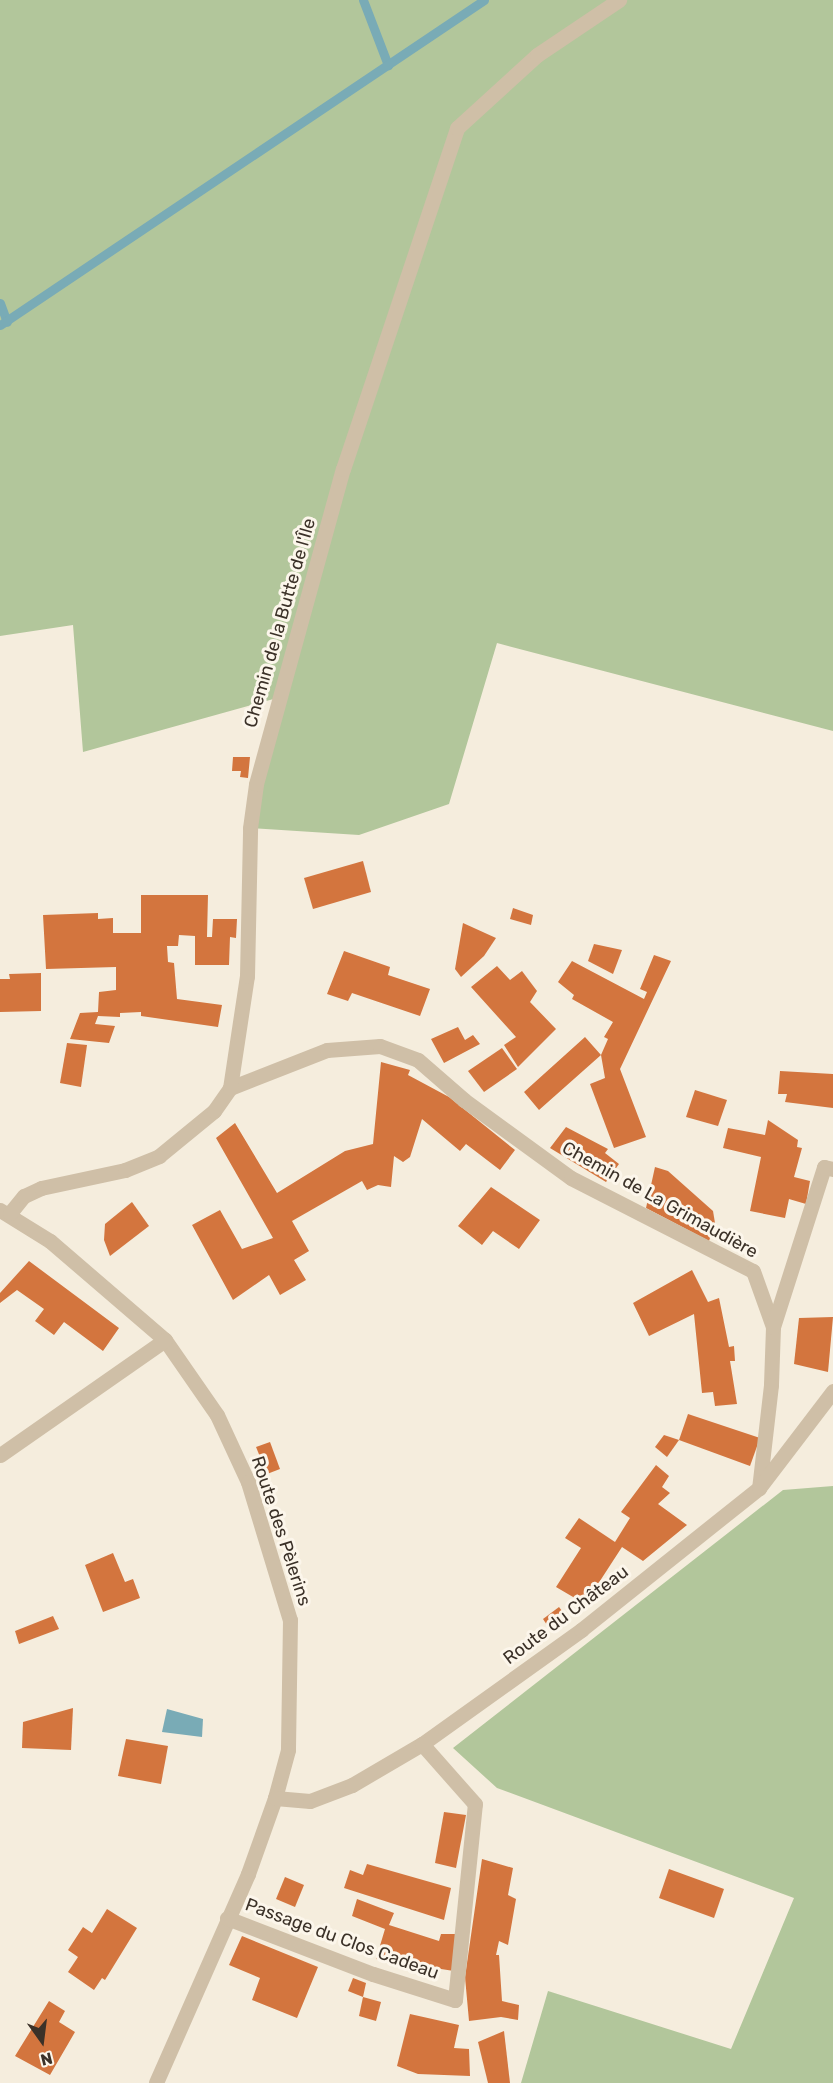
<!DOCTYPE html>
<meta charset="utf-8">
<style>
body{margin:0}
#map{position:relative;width:833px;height:2083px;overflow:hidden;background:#f5eddd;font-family:Rubik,sans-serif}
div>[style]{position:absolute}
.green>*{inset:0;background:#b2c69b}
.water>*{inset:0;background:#79abb6}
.stream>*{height:9px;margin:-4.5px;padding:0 4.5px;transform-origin:4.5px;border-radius:4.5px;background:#79abb6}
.building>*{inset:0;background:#d3753e}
.street>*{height:15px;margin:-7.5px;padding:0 7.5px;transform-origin:7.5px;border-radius:7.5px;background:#cfbfa7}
span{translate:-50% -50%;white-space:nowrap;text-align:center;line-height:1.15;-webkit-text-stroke:6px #fcf6eb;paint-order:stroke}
.street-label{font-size:18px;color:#3b3128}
.north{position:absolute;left:12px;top:2011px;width:60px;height:60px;-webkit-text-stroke:4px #fcf6eb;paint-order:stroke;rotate:166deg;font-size:16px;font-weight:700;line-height:24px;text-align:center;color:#3b3128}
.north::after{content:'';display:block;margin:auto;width:21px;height:27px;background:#3b3128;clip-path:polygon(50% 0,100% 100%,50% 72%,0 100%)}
</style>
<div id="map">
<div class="green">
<div style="clip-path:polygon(0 0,833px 0,833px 731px,497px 643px,449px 804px,359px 835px,250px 828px,277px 698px,83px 752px,73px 625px,0 636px)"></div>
<div style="clip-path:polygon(833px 1486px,833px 2083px,521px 2083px,548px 1991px,731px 2049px,794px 1898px,497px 1788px,453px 1748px,783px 1490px)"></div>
</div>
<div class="water">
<div style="clip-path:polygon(167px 1709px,203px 1719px,202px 1737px,162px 1732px)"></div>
</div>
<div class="stream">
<div style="left:363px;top:0;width:70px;rotate:69deg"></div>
<div style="left:0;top:303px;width:20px;rotate:70deg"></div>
<div style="left:0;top:325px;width:583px;rotate:-33.88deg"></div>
</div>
<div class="building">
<div style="clip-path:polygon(233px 757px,250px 757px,248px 778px,240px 777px,241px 771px,232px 771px)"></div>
<div style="clip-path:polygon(363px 861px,371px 892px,313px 909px,304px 878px)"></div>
<div style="clip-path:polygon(141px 895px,208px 895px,207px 937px,212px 937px,213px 919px,237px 919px,236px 938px,230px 937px,229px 965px,195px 965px,195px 936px,179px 935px,178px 946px,167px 946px,168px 962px,174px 963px,177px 999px,222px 1005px,218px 1027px,141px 1016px,141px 1012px,120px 1013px,120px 1017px,98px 1016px,95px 1024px,115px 1026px,109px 1043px,70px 1039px,80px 1013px,98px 1012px,99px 992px,116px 990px,116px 967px,46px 969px,43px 915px,98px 913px,98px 919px,113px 918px,113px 933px,141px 933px)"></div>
<div style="clip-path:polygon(513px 908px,533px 915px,531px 925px,510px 919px)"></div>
<div style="clip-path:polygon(463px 923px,496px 938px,484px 956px,461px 977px,455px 969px)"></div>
<div style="clip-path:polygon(594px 944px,622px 950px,613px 974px,588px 961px)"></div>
<div style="clip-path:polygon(344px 951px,390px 967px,388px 975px,430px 989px,420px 1016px,352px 993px,348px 1001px,327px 994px)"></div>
<div style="clip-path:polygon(654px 955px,671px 961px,620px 1069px,646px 1137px,614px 1148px,590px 1084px,605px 1078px,601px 1055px,539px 1110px,524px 1092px,585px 1037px,601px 1055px,608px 1039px,604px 1037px,613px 1022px,572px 999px,574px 995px,558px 982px,572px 961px,644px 999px,647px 992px,640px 989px)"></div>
<div style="clip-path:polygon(497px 966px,510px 980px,522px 971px,537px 991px,530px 1002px,556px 1029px,518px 1067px,504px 1045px,516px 1037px,471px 987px)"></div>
<div style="clip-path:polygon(41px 973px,41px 1011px,0 1012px,0 979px,10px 979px,9px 974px)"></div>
<div style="clip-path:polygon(458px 1027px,465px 1040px,473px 1035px,480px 1044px,444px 1063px,431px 1039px)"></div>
<div style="clip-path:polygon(67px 1043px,87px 1045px,81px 1087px,60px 1083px)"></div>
<div style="clip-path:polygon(502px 1048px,517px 1069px,484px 1092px,468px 1071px)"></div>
<div style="clip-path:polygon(381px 1062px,410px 1070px,408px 1075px,449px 1097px,515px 1150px,500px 1170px,466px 1144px,460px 1151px,422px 1119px,410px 1157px,403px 1162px,394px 1156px,391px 1187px,378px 1185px,367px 1190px,362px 1181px,292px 1221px,309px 1251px,294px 1260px,306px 1280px,280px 1295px,269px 1275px,233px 1300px,192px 1225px,220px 1210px,242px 1249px,273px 1238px,216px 1138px,235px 1123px,277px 1193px,345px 1151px,373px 1144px)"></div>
<div style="clip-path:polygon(780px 1071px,833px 1074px,833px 1108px,785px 1102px,787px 1094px,778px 1094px)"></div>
<div style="clip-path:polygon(695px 1090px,727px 1100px,718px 1126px,686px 1117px)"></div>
<div style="clip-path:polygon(768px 1120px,798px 1140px,797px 1147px,802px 1148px,794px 1177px,810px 1181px,806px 1204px,789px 1199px,785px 1218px,750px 1211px,761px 1157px,723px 1148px,728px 1128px,765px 1135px)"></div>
<div style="clip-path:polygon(566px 1127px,608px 1149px,605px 1153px,619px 1164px,606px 1182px,550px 1148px)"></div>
<div style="clip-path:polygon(655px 1167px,668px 1171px,713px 1211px,715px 1223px,709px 1241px,646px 1208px)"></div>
<div style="clip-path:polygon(491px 1187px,540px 1220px,519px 1249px,493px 1231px,482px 1245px,458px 1226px)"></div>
<div style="clip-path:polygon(132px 1202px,149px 1226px,110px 1256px,104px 1240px,105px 1224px)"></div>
<div style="clip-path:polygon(29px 1261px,119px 1328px,103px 1351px,64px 1322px,54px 1335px,35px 1321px,44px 1309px,17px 1290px,0 1303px,0 1293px)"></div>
<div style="clip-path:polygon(692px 1270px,708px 1302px,719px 1298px,729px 1347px,734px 1346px,735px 1361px,730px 1361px,737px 1404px,715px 1406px,713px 1392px,702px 1393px,694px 1314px,649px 1336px,633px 1303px)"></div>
<div style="clip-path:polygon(833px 1317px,828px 1372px,794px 1364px,799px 1318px)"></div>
<div style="clip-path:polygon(688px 1414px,760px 1438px,750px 1466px,679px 1440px)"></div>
<div style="clip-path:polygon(664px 1435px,679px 1440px,667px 1457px,655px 1447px)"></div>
<div style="clip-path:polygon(270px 1442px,280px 1469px,267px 1474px,256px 1447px)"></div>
<div style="clip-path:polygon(656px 1465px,669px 1476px,662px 1487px,670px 1493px,658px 1504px,687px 1525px,643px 1561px,622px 1547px,585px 1604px,556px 1587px,581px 1548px,565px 1538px,579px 1518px,615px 1542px,630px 1518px,621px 1512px)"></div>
<div style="clip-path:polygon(113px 1553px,125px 1582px,133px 1579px,140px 1598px,103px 1612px,85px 1565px)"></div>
<div style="clip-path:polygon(559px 1607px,568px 1619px,551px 1631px,543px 1619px)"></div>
<div style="clip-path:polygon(53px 1616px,59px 1629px,19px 1644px,15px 1631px)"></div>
<div style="clip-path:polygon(73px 1708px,71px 1750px,22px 1748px,23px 1722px)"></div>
<div style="clip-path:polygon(126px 1739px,168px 1746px,161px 1784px,118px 1776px)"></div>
<div style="clip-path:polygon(444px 1812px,466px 1815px,456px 1868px,435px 1863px)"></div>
<div style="clip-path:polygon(482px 1859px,513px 1868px,508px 1895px,516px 1899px,508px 1945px,499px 1941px,496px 1955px,499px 1955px,502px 2001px,519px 2005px,518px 2020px,501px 2017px,469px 2021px,465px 1977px)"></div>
<div style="clip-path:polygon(367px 1864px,451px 1888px,444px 1920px,344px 1888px,350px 1870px,363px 1875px)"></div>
<div style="clip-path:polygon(669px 1869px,724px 1889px,714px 1918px,659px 1898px)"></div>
<div style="clip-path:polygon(285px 1877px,304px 1885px,295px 1907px,276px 1899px)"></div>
<div style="clip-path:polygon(357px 1899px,394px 1913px,389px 1925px,439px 1941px,441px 1934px,457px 1934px,454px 1971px,376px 1959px,385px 1929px,352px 1916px)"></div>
<div style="clip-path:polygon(107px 1909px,137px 1928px,105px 1980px,102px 1978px,94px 1990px,68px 1972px,78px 1957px,68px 1950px,83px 1927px,92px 1933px)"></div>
<div style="clip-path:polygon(242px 1936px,318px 1967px,297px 2018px,252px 2000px,260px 1978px,229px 1965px)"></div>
<div style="clip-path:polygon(353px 1978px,366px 1983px,363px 1997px,348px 1991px)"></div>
<div style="clip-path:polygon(363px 1997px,381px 2002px,376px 2021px,359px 2016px)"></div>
<div style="clip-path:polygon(49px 2001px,65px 2011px,59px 2022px,75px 2032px,50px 2075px,15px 2056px)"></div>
<div style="clip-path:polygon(410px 2014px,459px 2025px,454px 2048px,469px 2049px,470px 2076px,418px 2074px,397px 2066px)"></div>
<div style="clip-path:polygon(504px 2031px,510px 2083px,488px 2083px,478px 2042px)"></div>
</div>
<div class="street">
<div style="left:230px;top:1088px;width:104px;rotate:-21.4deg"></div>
<div style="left:327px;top:1050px;width:53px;rotate:-4.3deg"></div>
<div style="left:380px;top:1046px;width:40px;rotate:20.2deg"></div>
<div style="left:418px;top:1060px;width:61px;rotate:41deg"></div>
<div style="left:464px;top:1100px;width:132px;rotate:36.1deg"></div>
<div style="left:571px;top:1178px;width:204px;rotate:27.1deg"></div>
<div style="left:753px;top:1271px;width:59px;rotate:70.3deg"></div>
<div style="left:773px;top:1327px;width:58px;rotate:92deg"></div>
<div style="left:771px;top:1385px;width:104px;rotate:96.6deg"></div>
<div style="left:0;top:1210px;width:59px;rotate:31.8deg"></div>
<div style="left:50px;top:1241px;width:152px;rotate:40.7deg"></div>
<div style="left:165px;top:1340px;width:91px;rotate:55.3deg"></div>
<div style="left:217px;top:1415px;width:74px;rotate:65.2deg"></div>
<div style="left:248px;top:1482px;width:144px;rotate:73.1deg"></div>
<div style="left:290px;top:1620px;width:130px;rotate:90.9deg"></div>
<div style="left:288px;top:1750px;width:50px;rotate:105.2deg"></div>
<div style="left:275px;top:1798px;width:81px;rotate:109.6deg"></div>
<div style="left:248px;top:1874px;width:228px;rotate:113.8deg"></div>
<div style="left:10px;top:1213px;width:22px;rotate:-51deg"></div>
<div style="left:24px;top:1196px;width:19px;rotate:-25deg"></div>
<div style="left:41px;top:1188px;width:86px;rotate:-12.1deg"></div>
<div style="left:125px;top:1170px;width:37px;rotate:-22deg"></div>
<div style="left:159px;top:1156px;width:71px;rotate:-39.3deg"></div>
<div style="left:214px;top:1111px;width:28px;rotate:-55deg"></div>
<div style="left:230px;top:1088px;width:113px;rotate:-81.4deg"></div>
<div style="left:247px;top:976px;width:148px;rotate:-88.8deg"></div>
<div style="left:250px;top:828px;width:44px;rotate:-82.2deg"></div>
<div style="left:256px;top:784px;width:327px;rotate:-74.6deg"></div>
<div style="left:343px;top:469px;width:360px;rotate:-71.5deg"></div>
<div style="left:457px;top:128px;width:108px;rotate:-42.4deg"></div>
<div style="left:537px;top:55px;width:99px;rotate:-33.9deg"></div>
<div style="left:773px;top:1327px;width:168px;rotate:-72.3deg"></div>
<div style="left:824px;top:1167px;width:9px;rotate:13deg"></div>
<div style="left:0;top:1455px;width:201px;rotate:-34.9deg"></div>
<div style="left:275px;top:1798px;width:35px;rotate:5deg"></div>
<div style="left:310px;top:1801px;width:45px;rotate:-20.9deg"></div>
<div style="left:352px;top:1785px;width:81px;rotate:-30.4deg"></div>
<div style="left:422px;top:1744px;width:196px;rotate:-35.6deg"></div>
<div style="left:581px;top:1630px;width:228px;rotate:-38.6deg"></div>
<div style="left:759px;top:1488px;width:122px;rotate:-52.7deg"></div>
<div style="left:227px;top:1918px;width:156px;rotate:21deg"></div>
<div style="left:373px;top:1974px;width:86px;rotate:17.6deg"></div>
<div style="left:455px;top:2000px;width:197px;rotate:-84.2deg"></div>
<div style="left:475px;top:1804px;width:80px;rotate:-131.5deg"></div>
</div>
<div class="street-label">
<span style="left:280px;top:623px;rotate:-74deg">Chemin de la Butte de l'Île</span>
<span style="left:660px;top:1200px;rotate:29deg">Chemin de La Grimaudière</span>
<span style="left:281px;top:1531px;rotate:72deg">Route des Pèlerins</span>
<span style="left:566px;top:1615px;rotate:-37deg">Route du Château</span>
<span style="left:342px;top:1939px;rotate:20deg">Passage du Clos Cadeau</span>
</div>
<div class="north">N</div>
</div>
